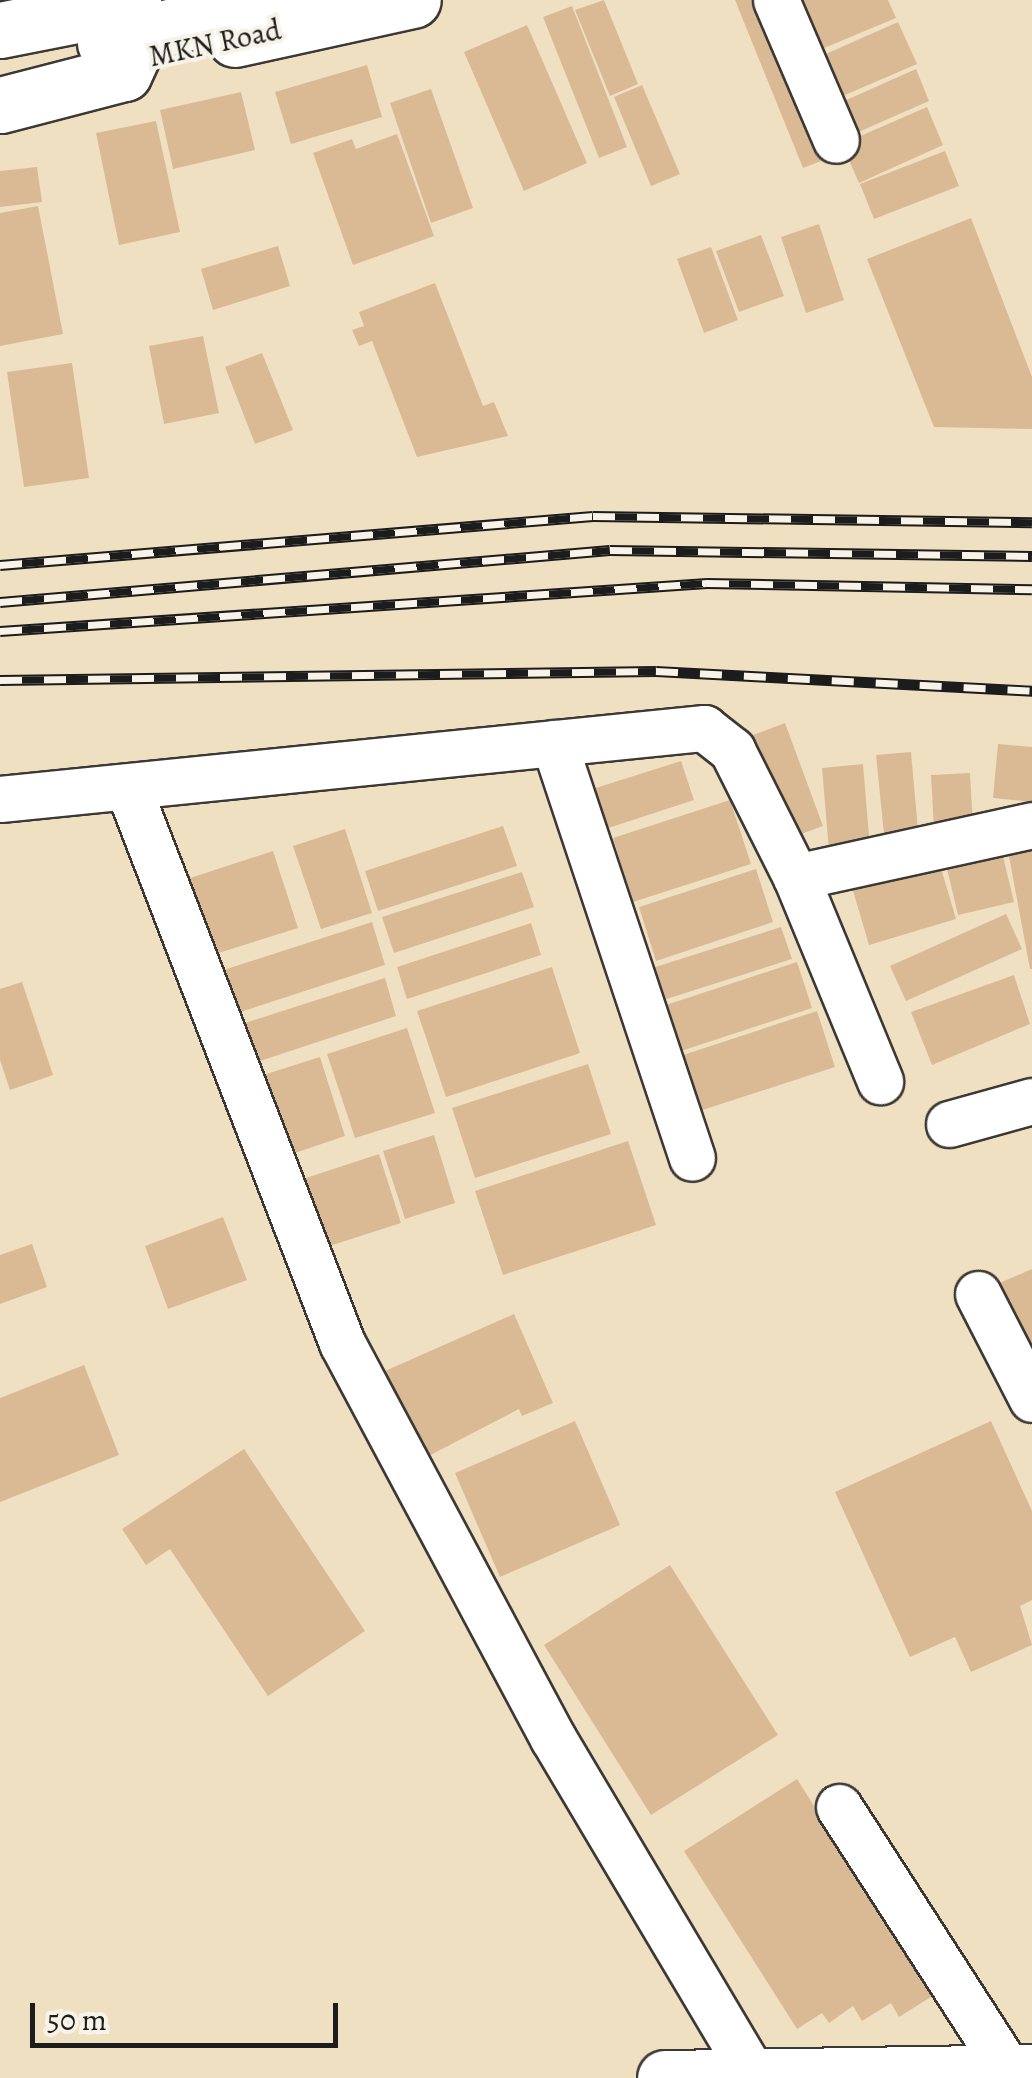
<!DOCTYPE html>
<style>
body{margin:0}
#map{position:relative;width:1032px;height:2078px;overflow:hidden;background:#f0e0c2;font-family:Alegreya,serif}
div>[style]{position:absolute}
.building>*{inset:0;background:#daba95}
.roads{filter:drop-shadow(2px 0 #3c3935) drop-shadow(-2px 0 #3c3935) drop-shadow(0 2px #3c3935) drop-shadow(0 -2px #3c3935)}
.street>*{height:45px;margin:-22.5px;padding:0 22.5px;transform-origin:22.5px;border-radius:22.5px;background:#fff}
.secondary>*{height:55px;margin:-27.5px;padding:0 27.5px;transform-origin:27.5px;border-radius:27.5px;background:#fff}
.rail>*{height:11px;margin-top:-5.5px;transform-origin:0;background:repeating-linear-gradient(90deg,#f7f3e8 0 22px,#1c1c1c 0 44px);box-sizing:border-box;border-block:2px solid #1c1c1c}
span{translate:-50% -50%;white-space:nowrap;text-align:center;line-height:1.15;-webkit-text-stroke:8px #f7f3e8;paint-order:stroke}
.street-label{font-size:30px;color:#1c1c1c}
.scale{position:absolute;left:30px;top:2003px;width:308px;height:45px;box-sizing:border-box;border:5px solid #1c1c1c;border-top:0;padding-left:12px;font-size:30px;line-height:35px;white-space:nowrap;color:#1c1c1c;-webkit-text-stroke:8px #f7f3e8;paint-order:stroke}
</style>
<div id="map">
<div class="building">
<div style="clip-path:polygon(604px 0,638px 84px,610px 96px,575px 10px)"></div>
<div style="clip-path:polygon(735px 0,772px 0,834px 156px,803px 168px)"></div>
<div style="clip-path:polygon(790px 0,888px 0,896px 18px,812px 53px)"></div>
<div style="clip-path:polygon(572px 6px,627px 147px,599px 158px,543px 17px)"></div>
<div style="clip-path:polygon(898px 22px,917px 64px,838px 98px,819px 57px)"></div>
<div style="clip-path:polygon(527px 25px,587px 163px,524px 191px,464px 52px)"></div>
<div style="clip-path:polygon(367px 65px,382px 117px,291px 144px,275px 92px)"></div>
<div style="clip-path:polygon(916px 69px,929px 101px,847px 137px,833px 106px)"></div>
<div style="clip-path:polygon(642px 85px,680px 174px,651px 186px,614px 97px)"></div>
<div style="clip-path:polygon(431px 89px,473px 208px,431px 223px,390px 103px)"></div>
<div style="clip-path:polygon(241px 92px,255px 150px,173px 169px,160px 110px)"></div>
<div style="clip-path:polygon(927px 107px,943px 145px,859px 183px,842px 144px)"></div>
<div style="clip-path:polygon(156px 121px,180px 232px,119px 245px,96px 133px)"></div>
<div style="clip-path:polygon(397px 134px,434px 236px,353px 265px,313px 153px,352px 139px,356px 149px)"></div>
<div style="clip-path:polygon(945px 151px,959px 186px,874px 219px,860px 184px)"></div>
<div style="clip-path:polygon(37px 167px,42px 202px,0 207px,0 171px)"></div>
<div style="clip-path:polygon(38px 206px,63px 334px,0 346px,0 213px)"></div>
<div style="clip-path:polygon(971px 218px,1032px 377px,1032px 429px,934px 427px,867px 259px)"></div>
<div style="clip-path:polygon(819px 224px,844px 300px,806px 313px,781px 237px)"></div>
<div style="clip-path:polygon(761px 235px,784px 296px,739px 312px,716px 251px)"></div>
<div style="clip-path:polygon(278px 246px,290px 286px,213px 310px,201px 269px)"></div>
<div style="clip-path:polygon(711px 247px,738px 320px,704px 333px,677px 259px)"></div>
<div style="clip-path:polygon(435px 283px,483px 406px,494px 402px,508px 436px,417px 457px,372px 341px,359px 346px,352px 330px,364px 326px,359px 312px)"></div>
<div style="clip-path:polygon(203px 336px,219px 413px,164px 424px,149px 346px)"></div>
<div style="clip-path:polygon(262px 353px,293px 430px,255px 444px,225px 367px)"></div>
<div style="clip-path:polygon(72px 363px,89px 478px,24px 487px,7px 372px)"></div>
<div style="clip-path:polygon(785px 723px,823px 826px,790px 838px,753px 735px)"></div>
<div style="clip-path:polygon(998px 744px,1032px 747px,1032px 802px,993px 798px)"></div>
<div style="clip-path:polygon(911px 752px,919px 841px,885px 844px,876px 755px)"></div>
<div style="clip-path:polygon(681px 761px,694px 800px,593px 833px,580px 793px)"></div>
<div style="clip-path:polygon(863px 764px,870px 848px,829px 851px,822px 768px)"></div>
<div style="clip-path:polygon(970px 773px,973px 827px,934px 829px,931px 775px)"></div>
<div style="clip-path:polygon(730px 800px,751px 864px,633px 902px,613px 838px)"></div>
<div style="clip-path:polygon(503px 826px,517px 866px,378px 911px,365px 871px)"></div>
<div style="clip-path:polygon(345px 829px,372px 913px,321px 929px,293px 846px)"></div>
<div style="clip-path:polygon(1000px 844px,1014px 902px,958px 915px,944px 856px)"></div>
<div style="clip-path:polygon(1032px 847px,1032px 969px,1030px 969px,1008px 851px)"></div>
<div style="clip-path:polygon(273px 851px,298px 928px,212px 955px,187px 879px)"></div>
<div style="clip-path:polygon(938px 858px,956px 919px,869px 945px,851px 884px)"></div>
<div style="clip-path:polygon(756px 869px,773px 922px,656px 961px,639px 907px)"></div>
<div style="clip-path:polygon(522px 872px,534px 907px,394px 953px,382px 917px)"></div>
<div style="clip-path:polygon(1006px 914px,1022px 949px,906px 1001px,890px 966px)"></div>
<div style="clip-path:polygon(372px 922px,385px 965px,219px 1019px,205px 976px)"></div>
<div style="clip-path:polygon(531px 923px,541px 955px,407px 999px,397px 967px)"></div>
<div style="clip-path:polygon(781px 927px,792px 959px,657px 1002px,646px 970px)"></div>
<div style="clip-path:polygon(797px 962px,812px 1008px,678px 1052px,663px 1006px)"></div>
<div style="clip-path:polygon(552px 967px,580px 1053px,446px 1097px,417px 1011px)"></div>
<div style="clip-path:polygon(1014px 975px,1030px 1024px,932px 1065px,911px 1012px)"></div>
<div style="clip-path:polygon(385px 978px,396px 1016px,251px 1064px,239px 1025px)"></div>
<div style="clip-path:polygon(22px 982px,53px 1075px,10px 1090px,0 1060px,0 989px)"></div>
<div style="clip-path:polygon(817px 1011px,835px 1067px,687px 1115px,668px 1060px)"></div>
<div style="clip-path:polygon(407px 1028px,435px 1113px,355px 1138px,327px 1054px)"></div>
<div style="clip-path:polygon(320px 1057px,345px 1136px,283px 1157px,257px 1077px)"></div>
<div style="clip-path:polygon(588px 1064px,611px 1134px,475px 1178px,452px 1108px)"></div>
<div style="clip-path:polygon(434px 1135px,455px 1203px,405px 1219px,383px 1151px)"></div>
<div style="clip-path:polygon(628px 1141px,656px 1225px,503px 1275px,475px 1191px)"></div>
<div style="clip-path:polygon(379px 1154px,401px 1223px,320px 1249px,297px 1181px)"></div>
<div style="clip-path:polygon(223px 1217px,247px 1280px,168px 1309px,145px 1246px)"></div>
<div style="clip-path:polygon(32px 1244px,47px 1287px,0 1304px,0 1255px)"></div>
<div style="clip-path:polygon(1032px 1269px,1032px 1375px,988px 1288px)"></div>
<div style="clip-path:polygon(514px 1314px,553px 1403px,522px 1416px,519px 1409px,415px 1463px,376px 1375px)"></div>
<div style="clip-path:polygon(84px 1365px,119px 1455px,0 1502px,0 1398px)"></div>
<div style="clip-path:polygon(575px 1421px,620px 1525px,500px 1577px,455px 1473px)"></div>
<div style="clip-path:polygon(991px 1421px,1032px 1511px,1032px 1600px,1020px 1606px,1032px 1645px,971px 1672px,955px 1637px,910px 1657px,835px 1492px)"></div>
<div style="clip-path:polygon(244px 1449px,365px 1631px,268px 1696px,170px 1549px,146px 1565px,122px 1529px)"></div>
<div style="clip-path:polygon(670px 1565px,778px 1735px,651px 1815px,544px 1645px)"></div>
<div style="clip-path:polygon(797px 1779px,934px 1995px,899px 2017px,891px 2003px,862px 2021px,853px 2006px,829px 2023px,822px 2013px,797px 2029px,684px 1851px)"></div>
</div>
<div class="roads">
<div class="street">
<div style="left:776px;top:0;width:152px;rotate:66.8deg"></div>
<div style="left:554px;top:743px;width:437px;rotate:71.6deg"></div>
<div style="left:129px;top:790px;width:593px;rotate:68.93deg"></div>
<div style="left:342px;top:1343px;width:448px;rotate:61.9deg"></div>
<div style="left:553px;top:1738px;width:395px;rotate:59.3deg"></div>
<div style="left:0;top:799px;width:708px;rotate:-5.76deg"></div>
<div style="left:704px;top:728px;width:36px;rotate:38deg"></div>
<div style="left:732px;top:750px;width:142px;rotate:63.3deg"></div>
<div style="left:796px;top:877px;width:221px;rotate:67.6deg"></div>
<div style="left:796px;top:877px;width:242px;rotate:-12.4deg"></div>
<div style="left:949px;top:1124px;width:86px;rotate:-15.5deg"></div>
<div style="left:978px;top:1294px;width:118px;rotate:62.8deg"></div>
<div style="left:839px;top:1807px;width:315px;rotate:57.2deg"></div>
</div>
<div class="secondary">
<div style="left:0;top:30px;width:136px;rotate:-11.1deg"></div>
<div style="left:133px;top:4px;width:33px;rotate:76deg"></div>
<div style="left:141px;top:36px;width:41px;rotate:114.7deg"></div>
<div style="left:124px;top:73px;width:128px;rotate:165.5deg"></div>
<div style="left:235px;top:39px;width:182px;rotate:-12.4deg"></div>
<div style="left:105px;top:43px;width:177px;rotate:-14deg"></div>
<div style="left:665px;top:2078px;width:367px;rotate:-0.9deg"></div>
</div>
</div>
<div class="rail">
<div style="left:0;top:565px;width:595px;rotate:-4.72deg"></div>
<div style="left:593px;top:516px;width:439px;rotate:0.8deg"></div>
<div style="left:0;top:602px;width:612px;rotate:-4.87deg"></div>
<div style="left:610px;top:550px;width:422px;rotate:0.8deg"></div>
<div style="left:0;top:631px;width:709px;rotate:-3.88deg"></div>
<div style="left:707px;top:583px;width:325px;rotate:1.1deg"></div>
<div style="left:0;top:680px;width:656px;rotate:-0.79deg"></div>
<div style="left:656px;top:671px;width:377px;rotate:3deg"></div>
</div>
<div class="street-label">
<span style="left:215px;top:43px;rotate:-12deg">MKN Road</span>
</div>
<div class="scale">50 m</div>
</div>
